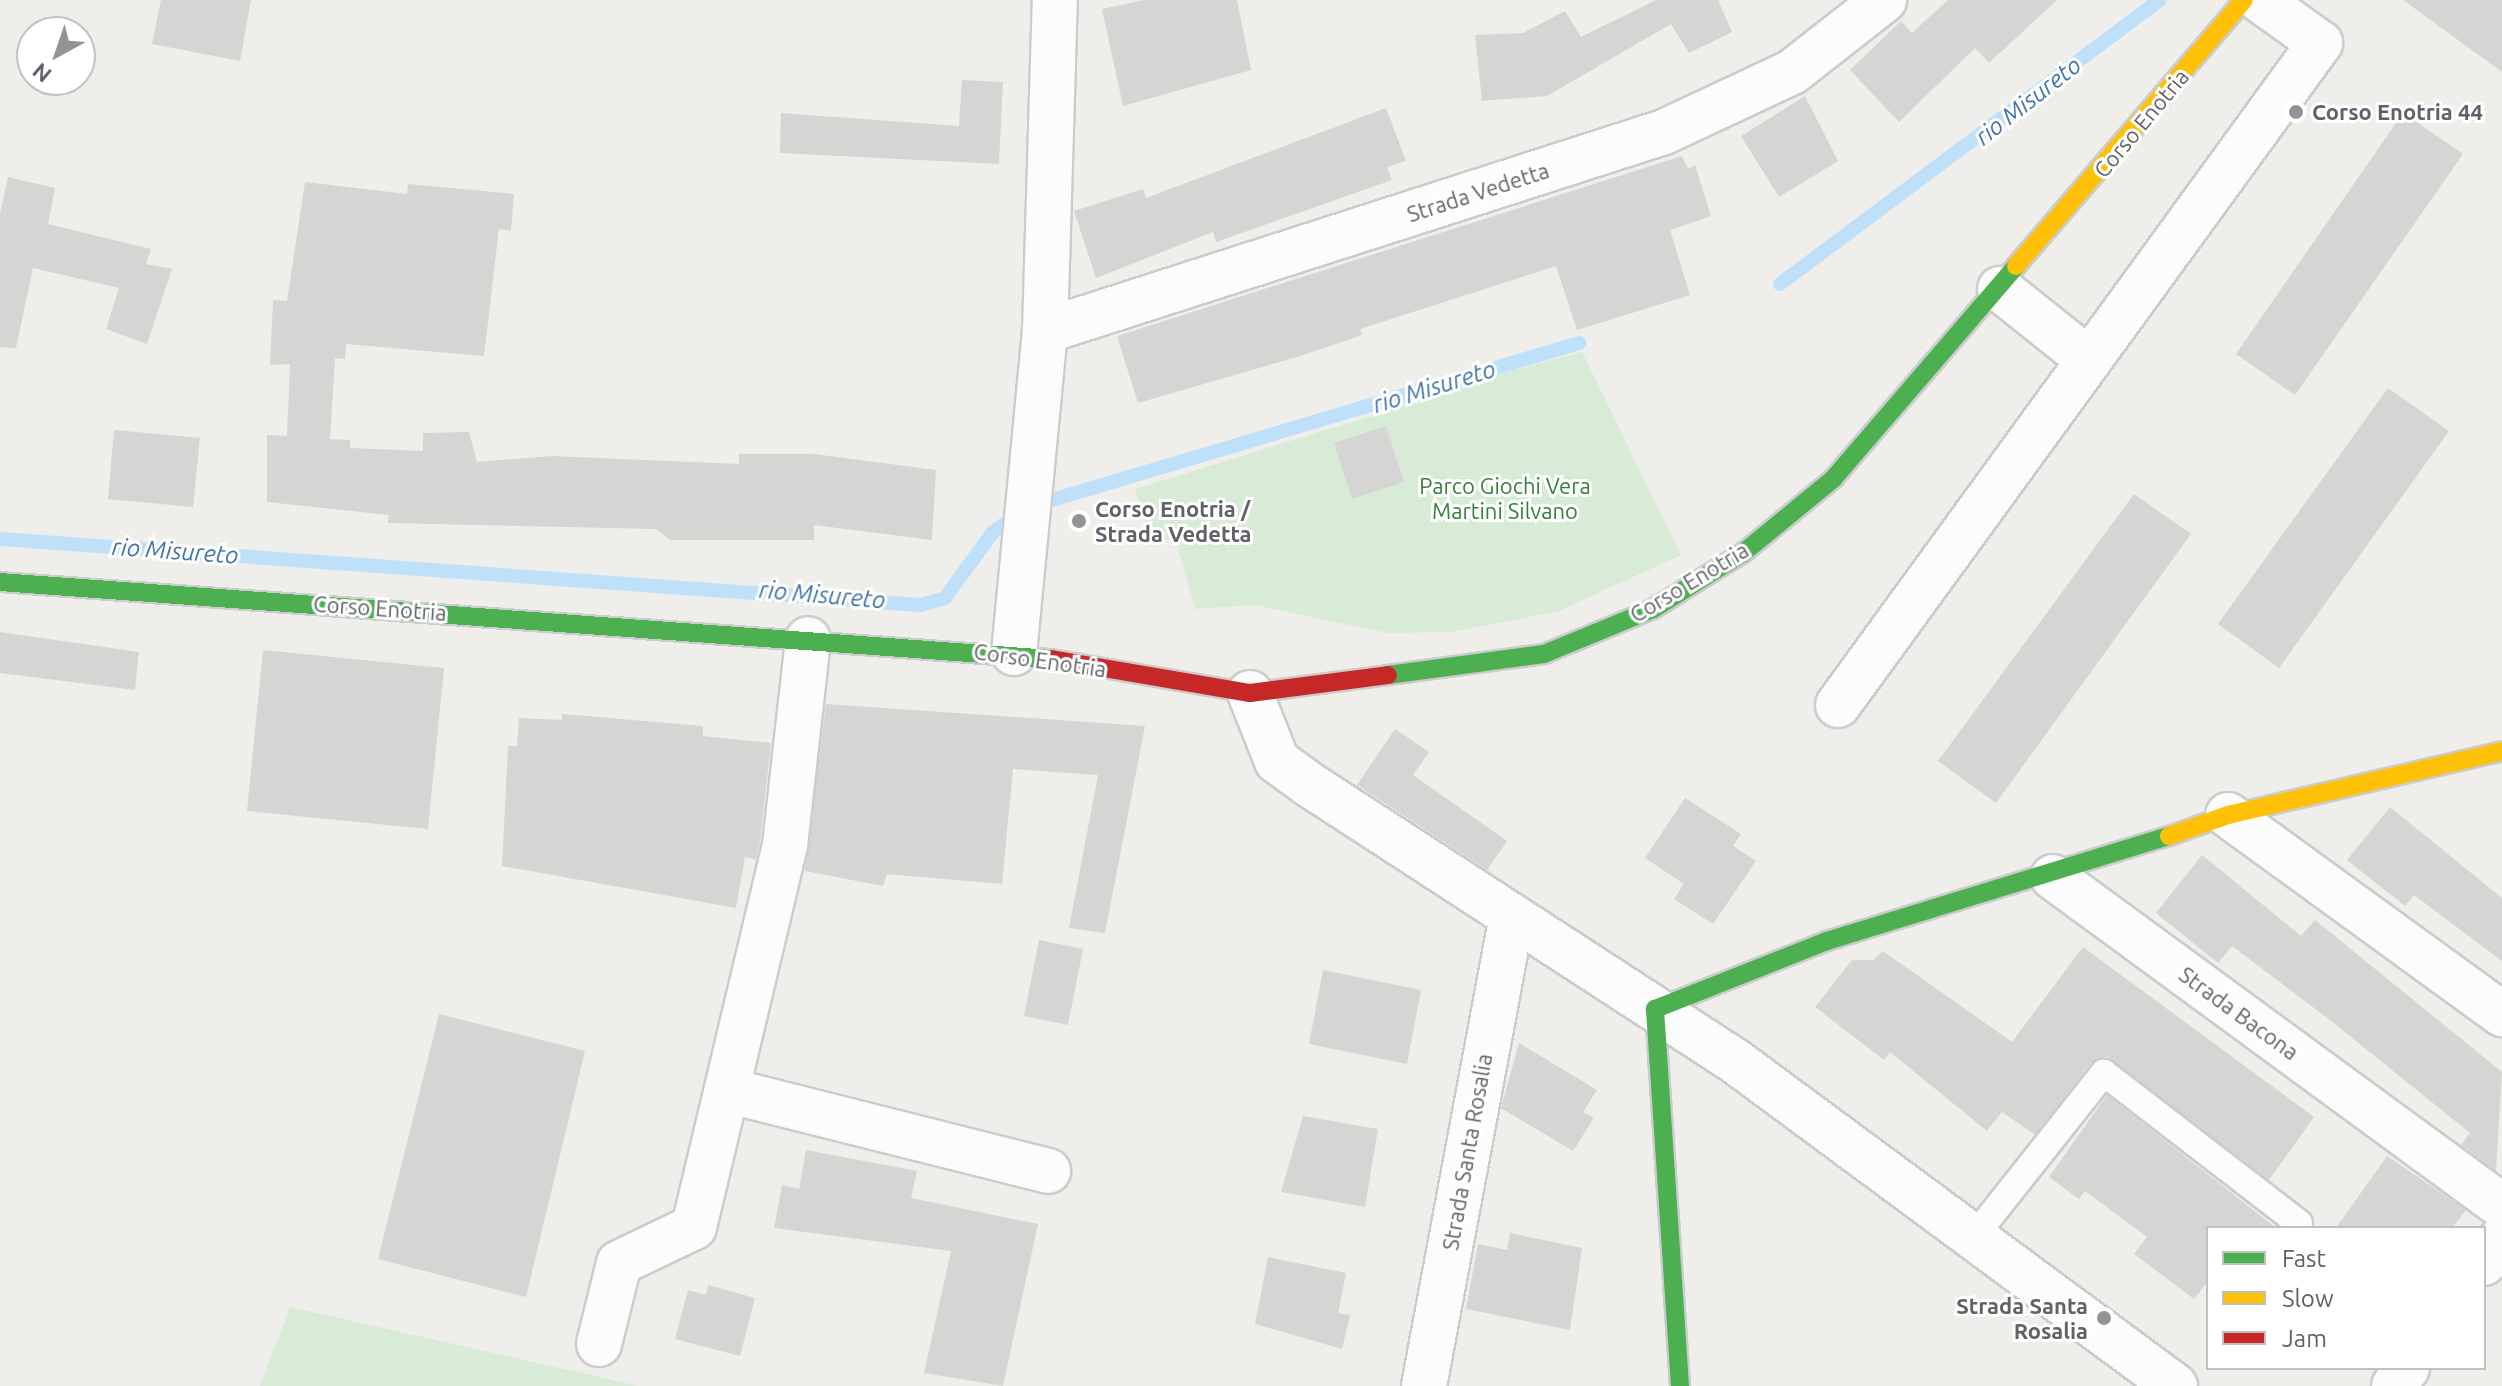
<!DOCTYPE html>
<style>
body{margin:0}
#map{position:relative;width:2502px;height:1386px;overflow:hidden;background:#efeeea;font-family:Ubuntu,sans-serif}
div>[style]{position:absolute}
.green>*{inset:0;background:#d8ebd6}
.stream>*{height:14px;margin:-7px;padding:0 7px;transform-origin:7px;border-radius:7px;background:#bfe0f9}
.building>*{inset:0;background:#d6d5d3}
.roads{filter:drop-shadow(2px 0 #cbcccc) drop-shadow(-2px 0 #cbcccc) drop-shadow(0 2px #cbcccc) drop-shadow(0 -2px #cbcccc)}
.lane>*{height:26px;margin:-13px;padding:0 13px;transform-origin:13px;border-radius:13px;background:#fdfcfc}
.street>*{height:44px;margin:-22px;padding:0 22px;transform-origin:22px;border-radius:22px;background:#fdfcfc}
.fast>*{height:18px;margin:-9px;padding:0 9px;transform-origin:9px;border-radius:9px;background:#4caf50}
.slow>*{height:18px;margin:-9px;padding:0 9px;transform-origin:9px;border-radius:9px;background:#ffc107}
.jam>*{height:18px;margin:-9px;padding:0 9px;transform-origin:9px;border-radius:9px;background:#c62828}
.dots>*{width:22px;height:22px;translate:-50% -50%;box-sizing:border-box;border:4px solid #fff;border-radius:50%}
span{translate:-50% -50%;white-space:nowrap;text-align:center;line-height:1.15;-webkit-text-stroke:6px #fff;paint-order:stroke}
.poi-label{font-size:22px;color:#5f6368;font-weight:700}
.left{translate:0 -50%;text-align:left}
.right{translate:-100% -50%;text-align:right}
.street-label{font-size:22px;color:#5f6368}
.park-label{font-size:22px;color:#348238}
.water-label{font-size:24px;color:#4174aa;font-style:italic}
.legend{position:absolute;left:2206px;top:1226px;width:280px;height:144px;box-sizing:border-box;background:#fff;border:2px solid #bfc1c3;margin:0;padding:10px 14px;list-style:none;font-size:24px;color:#5f6368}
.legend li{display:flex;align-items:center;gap:16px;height:40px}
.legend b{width:40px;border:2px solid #bfc1c3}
.north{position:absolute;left:16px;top:16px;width:80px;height:80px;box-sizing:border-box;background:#fff;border:2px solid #bfc1c3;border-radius:50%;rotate:220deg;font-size:22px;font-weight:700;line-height:32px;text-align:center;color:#5f6368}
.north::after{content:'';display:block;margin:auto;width:28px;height:36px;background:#919496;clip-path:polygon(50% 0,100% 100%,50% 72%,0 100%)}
</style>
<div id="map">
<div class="green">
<div style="clip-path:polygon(1582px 352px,1681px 555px,1559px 611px,1452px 632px,1388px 633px,1255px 605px,1195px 609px,1175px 537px,1152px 544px,1135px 489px,1404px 406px,1403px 399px)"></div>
<div style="clip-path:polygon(290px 1307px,639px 1386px,260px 1386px)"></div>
</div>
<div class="stream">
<div style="left:1780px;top:284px;width:474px;rotate:-36.8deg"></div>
<div style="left:1035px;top:505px;width:568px;rotate:-16.58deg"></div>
<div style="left:0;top:539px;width:923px;rotate:4.1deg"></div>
<div style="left:921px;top:605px;width:25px;rotate:-16deg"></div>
<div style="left:945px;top:598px;width:82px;rotate:-54deg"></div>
<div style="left:993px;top:532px;width:29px;rotate:-35deg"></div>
</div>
<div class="building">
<div style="clip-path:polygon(161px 0,251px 0,240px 61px,152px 44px)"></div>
<div style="clip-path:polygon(1144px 0,1237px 0,1251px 70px,1123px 106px,1102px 9px)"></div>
<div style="clip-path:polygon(1656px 0,1718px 0,1732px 32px,1689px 53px,1671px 24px,1547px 96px,1482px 101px,1475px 35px,1523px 33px,1565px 11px,1581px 37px)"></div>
<div style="clip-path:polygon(1948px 0,2057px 0,1989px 63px,1975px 48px,1899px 122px,1850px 70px,1901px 21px,1912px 33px)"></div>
<div style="clip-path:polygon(2403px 0,2502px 0,2502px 72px)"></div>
<div style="clip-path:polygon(962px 80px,1003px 82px,999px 164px,780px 153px,781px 113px,959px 126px)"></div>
<div style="clip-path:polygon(1805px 96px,1838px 161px,1779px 197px,1741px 136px)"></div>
<div style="clip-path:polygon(1386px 108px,1406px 161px,1387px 167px,1392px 180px,1216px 242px,1213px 232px,1096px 278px,1074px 211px,1143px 189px,1146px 198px)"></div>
<div style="clip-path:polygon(2403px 113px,2463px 154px,2295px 395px,2236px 354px)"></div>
<div style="clip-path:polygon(1682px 156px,1688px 169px,1695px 165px,1711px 216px,1670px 230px,1690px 295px,1577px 330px,1556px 266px,1360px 329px,1362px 335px,1297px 357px,1138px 403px,1117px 336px)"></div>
<div style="clip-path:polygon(8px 177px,55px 188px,48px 224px,151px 249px,146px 264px,172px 269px,147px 344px,106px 329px,119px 288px,33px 268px,16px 348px,0 347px,0 214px)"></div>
<div style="clip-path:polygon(305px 182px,407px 194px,408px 184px,514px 194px,511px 231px,499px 229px,484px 356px,346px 344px,345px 359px,335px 358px,330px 439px,350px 440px,350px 448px,423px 451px,423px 433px,469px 432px,477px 462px,552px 456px,739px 464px,739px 454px,814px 454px,936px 470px,932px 540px,814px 525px,814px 540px,670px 540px,656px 529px,388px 523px,389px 515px,267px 502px,267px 435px,287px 436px,290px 364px,270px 365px,273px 300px,287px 301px)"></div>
<div style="clip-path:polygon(2388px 388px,2449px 431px,2279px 668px,2218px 624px)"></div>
<div style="clip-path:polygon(1386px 426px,1404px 482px,1352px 499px,1334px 443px)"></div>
<div style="clip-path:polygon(114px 430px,200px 438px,193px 507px,108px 499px)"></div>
<div style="clip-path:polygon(2134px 494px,2191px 534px,1996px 803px,1938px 761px)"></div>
<div style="clip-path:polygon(0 632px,139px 652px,135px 690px,0 673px)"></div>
<div style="clip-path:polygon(263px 650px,444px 668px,428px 829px,247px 811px)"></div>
<div style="clip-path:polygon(826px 704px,1145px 726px,1105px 933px,1069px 928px,1098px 775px,1013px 769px,1002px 884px,887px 874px,883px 886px,805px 871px)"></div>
<div style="clip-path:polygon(562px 714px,703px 726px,703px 736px,771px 743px,760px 841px,756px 860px,745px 857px,736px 908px,502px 866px,508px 746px,517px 746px,519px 718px,562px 720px)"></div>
<div style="clip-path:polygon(1395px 729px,1429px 752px,1413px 775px,1507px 841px,1487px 870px,1357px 785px)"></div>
<div style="clip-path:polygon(1685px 798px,1741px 834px,1733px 846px,1756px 861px,1713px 924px,1674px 899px,1684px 884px,1645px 858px)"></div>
<div style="clip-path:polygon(2390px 807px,2502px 898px,2502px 961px,2414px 895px,2405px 906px,2347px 860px)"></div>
<div style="clip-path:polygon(2202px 855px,2301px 936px,2315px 920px,2502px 1072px,2496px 1171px,2461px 1145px,2470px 1133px,2330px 1020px,2232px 946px,2218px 963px,2156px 913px)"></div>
<div style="clip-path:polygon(1039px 940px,1083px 949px,1068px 1025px,1024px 1016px)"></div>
<div style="clip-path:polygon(2083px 947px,2314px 1117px,2269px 1180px,2107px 1057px,2091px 1063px,2035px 1135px,2002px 1112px,1987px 1131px,1890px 1052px,1884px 1060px,1815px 1007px,1852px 960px,1873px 960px,1883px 951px,2012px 1042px)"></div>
<div style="clip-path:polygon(1323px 970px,1421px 990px,1407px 1064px,1309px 1044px)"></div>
<div style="clip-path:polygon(439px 1014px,585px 1051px,526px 1297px,378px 1259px)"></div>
<div style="clip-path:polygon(1519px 1043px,1597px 1090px,1583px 1112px,1594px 1118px,1573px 1151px,1501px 1108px)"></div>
<div style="clip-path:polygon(2107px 1095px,2276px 1228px,2208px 1228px,2208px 1281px,2194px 1299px,2134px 1254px,2147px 1237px,2085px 1191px,2079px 1199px,2049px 1177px)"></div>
<div style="clip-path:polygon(1303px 1116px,1378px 1129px,1365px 1207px,1281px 1192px)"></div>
<div style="clip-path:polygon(806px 1150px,917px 1171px,911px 1198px,1038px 1224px,1003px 1386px,924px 1373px,951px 1251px,774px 1228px,782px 1185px,799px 1189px)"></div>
<div style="clip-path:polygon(2387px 1156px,2466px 1210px,2452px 1228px,2336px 1228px)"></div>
<div style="clip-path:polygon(1510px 1233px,1582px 1248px,1570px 1330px,1466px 1309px,1478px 1244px,1507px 1250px)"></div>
<div style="clip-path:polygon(1268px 1257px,1346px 1273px,1338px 1313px,1350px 1315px,1342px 1349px,1255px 1324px)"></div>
<div style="clip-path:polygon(708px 1285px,755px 1298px,740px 1356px,675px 1339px,688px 1290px,706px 1295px)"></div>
</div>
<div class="roads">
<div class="lane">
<div style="left:1973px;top:1238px;width:211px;rotate:-51.6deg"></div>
<div style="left:2104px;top:1073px;width:246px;rotate:37.6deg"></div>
</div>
<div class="street">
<div style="left:2000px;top:289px;width:114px;rotate:38.6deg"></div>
<div style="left:1045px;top:331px;width:650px;rotate:-17.82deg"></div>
<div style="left:1664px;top:132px;width:141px;rotate:-25.1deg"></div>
<div style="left:1792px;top:72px;width:117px;rotate:-38deg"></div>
<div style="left:1014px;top:653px;width:323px;rotate:-84.5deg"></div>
<div style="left:1045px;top:331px;width:331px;rotate:-88.3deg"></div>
<div style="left:1250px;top:693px;width:73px;rotate:68.3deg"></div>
<div style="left:1277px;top:761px;width:41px;rotate:36deg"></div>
<div style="left:1310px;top:785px;width:507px;rotate:33deg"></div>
<div style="left:1735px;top:1061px;width:547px;rotate:36.45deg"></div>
<div style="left:1838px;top:705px;width:819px;rotate:-53.94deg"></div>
<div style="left:2320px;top:43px;width:74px;rotate:-144.4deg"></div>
<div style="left:2228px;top:815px;width:339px;rotate:36deg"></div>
<div style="left:2053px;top:877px;width:557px;rotate:36.23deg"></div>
<div style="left:730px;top:1091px;width:328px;rotate:14.1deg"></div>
<div style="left:2484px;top:1263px;width:31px;rotate:-54deg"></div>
<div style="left:599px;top:1344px;width:83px;rotate:-76.1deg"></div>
<div style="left:619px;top:1263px;width:83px;rotate:-25.6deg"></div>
<div style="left:694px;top:1227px;width:393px;rotate:-76.6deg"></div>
<div style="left:785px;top:845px;width:207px;rotate:-83.6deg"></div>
<div style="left:1424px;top:1386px;width:475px;rotate:-79.4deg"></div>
<div style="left:2394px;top:1386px;width:22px;rotate:-54deg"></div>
</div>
<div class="fast">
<div style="left:0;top:582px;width:1054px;rotate:4.19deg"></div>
<div style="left:1388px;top:675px;width:157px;rotate:-7.7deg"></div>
<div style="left:1544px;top:654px;width:118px;rotate:-22.4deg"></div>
<div style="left:1653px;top:609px;width:106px;rotate:-31.9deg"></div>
<div style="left:1743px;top:553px;width:117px;rotate:-39.4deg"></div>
<div style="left:1833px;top:479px;width:281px;rotate:-49.3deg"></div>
<div style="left:1680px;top:1386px;width:378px;rotate:-93.8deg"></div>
<div style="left:1655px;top:1009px;width:185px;rotate:-21.6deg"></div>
<div style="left:1827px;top:941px;width:358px;rotate:-17.1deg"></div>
</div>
<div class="slow">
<div style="left:2016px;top:266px;width:350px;rotate:-49.4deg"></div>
<div style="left:2169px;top:836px;width:63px;rotate:-19.6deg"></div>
<div style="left:2228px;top:815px;width:281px;rotate:-13.1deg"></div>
</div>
<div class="jam">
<div style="left:1051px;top:659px;width:202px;rotate:9.7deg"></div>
<div style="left:1250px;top:693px;width:139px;rotate:-7.4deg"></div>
</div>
</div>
<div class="dots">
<div style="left:2296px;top:112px;background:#919496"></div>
<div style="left:1079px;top:521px;background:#919496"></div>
<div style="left:2104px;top:1318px;background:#919496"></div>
</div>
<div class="poi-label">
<span class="left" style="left:2312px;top:112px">Corso Enotria 44</span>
<span class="left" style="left:1095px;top:521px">Corso Enotria /<br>Strada Vedetta</span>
<span class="right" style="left:2088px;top:1318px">Strada Santa<br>Rosalia</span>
</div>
<div class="street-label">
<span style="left:2141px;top:123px;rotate:-50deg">Corso Enotria</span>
<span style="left:1478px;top:192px;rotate:-18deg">Strada Vedetta</span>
<span style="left:1689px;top:582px;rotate:-31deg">Corso Enotria</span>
<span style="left:380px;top:608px;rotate:4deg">Corso Enotria</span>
<span style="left:1040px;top:660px;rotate:8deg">Corso Enotria</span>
<span style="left:2239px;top:1013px;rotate:36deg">Strada Bacona</span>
<span style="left:1467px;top:1152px;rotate:-80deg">Strada Santa Rosalia</span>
</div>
<div class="park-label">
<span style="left:1505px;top:498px">Parco Giochi Vera<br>Martini Silvano</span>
</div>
<div class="water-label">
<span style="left:2028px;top:101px;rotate:-38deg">rio Misureto</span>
<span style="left:1434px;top:387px;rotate:-17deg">rio Misureto</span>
<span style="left:175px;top:551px;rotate:4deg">rio Misureto</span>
<span style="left:822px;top:595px;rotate:5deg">rio Misureto</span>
</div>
<ul class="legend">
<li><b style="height:10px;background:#4caf50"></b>Fast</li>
<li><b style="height:10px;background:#ffc107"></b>Slow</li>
<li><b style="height:10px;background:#c62828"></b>Jam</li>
</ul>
<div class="north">N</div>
</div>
